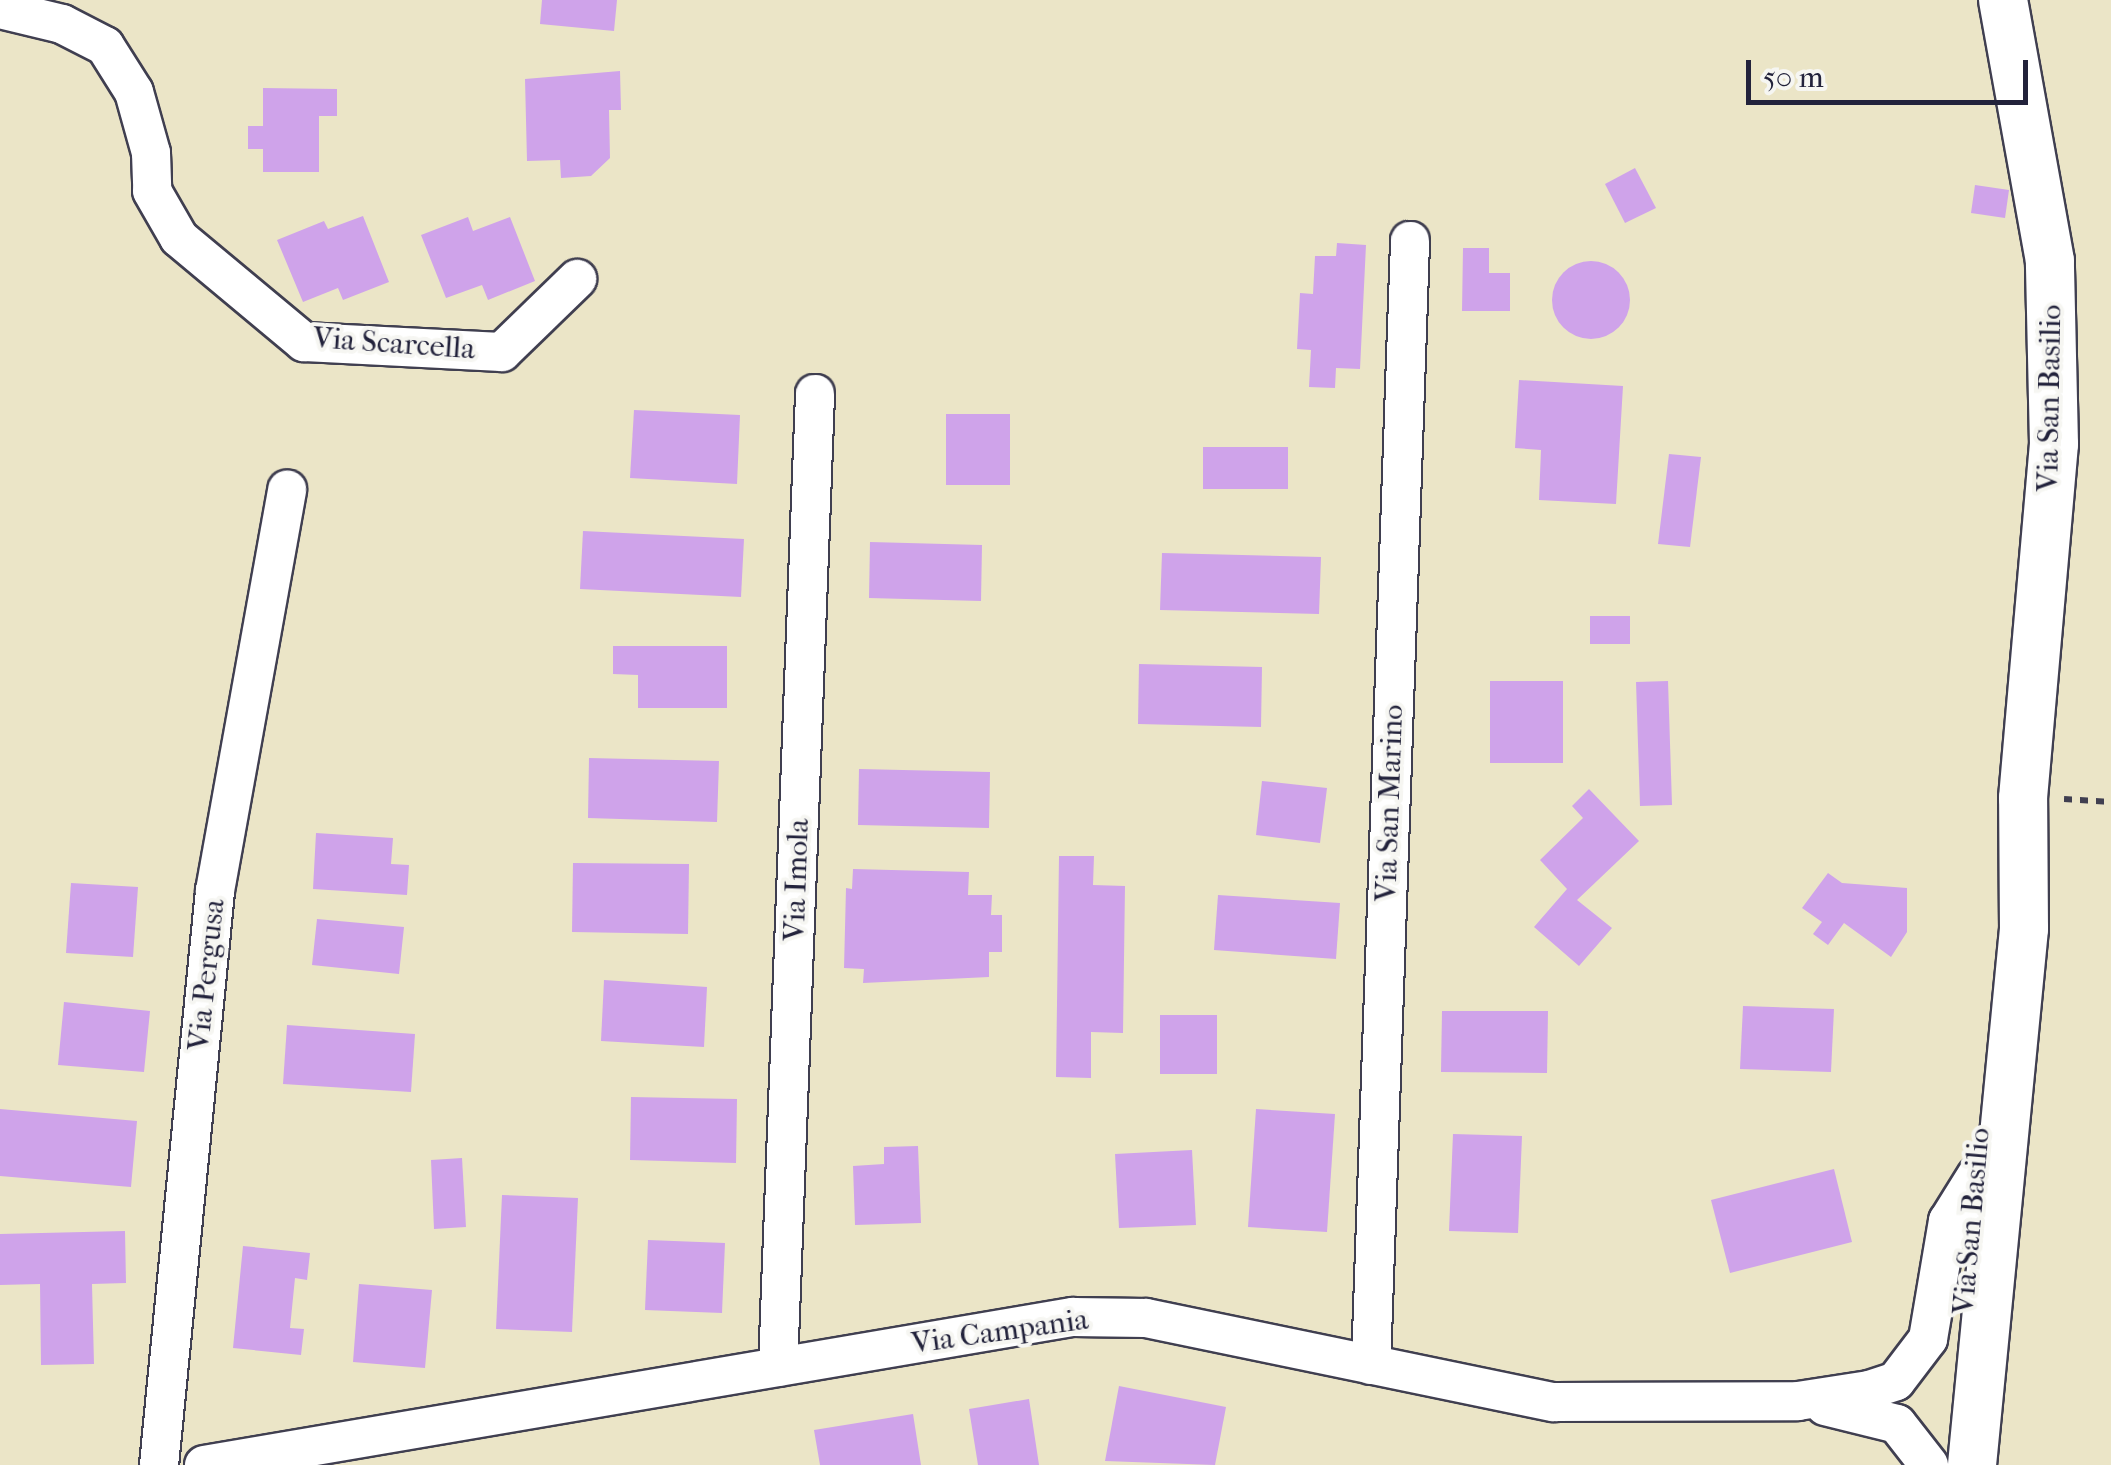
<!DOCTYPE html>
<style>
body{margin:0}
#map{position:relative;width:2111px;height:1465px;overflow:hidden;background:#ebe5c7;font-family:"IM FELL French Canon",serif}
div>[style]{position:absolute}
.building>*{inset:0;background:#cfa3ea}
.round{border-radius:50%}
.path>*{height:6px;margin-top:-3px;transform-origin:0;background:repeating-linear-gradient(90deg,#403f50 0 8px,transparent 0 16px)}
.roads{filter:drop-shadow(2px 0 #403f50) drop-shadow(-2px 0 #403f50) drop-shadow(0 2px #403f50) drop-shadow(0 -2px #403f50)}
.minor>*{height:38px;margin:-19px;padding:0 19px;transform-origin:19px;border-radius:19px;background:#fff}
.tertiary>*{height:48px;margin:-24px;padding:0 24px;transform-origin:24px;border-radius:24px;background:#fff}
span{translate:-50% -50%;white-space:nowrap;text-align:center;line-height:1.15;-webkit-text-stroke:8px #f6f6f2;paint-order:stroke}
.street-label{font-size:30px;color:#22223b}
.scale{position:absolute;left:1746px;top:60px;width:282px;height:45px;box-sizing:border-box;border:5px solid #22223b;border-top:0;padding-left:12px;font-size:30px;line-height:35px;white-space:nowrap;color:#22223b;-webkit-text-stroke:8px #f6f6f2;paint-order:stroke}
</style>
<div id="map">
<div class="building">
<div style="clip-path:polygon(542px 0,617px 0,614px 31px,540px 24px)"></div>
<div style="clip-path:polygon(620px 71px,621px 110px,609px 110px,610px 158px,591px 176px,561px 178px,560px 160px,527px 161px,525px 79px)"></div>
<div style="clip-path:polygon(263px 88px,337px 89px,337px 116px,319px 116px,319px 172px,263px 172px,263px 149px,248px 149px,248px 126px,263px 126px)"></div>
<div style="clip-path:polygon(1635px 168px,1656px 208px,1625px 223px,1605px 184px)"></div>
<div style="clip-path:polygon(1975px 185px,2009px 190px,2005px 218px,1971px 213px)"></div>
<div style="clip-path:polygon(363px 216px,389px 282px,343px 300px,338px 288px,303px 302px,277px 240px,324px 221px,328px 229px)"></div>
<div style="clip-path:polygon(468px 217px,473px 231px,510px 217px,535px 281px,488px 300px,482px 285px,446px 298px,421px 235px)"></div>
<div style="clip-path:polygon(1337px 243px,1366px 245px,1360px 369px,1336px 368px,1335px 388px,1309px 387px,1311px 350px,1297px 349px,1300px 293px,1313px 294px,1315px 256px,1336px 256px)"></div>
<div style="clip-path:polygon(1463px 248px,1489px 248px,1489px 273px,1510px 273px,1510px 311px,1462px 311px)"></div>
<div class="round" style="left:1552px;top:261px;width:78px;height:78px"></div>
<div style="clip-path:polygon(1519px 380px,1623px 386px,1616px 504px,1539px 500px,1541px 450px,1515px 448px)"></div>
<div style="clip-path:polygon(634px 410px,740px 415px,737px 484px,630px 478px)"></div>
<div style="clip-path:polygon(946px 414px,1010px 414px,1010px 485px,946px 485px)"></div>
<div style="clip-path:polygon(1203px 447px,1288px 447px,1288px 489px,1203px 489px)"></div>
<div style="clip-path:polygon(1669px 454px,1701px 457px,1690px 547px,1658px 544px)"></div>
<div style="clip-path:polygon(583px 531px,744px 539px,741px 597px,580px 589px)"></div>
<div style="clip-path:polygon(870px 542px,982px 545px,981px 601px,869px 598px)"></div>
<div style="clip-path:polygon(1162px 553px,1321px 557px,1319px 614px,1160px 610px)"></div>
<div style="clip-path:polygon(1590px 616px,1630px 616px,1630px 644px,1590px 644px)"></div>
<div style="clip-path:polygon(613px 646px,727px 646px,727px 708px,638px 708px,638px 675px,613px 674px)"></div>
<div style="clip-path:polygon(1139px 664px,1262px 667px,1261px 727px,1138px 724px)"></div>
<div style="clip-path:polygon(1490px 681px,1563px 681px,1563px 763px,1490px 763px)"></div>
<div style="clip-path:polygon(1668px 681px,1672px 805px,1640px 806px,1636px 682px)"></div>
<div style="clip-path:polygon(589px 758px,719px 761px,717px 822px,588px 818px)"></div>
<div style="clip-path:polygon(859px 769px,990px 772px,989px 828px,858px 825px)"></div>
<div style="clip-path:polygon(1262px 781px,1327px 788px,1320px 843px,1256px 835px)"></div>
<div style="clip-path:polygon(1589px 789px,1639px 841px,1577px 900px,1612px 928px,1579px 966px,1534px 927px,1567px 889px,1540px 860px,1583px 818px,1572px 806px)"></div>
<div style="clip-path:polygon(316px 833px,393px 838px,391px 864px,409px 865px,407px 895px,313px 889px)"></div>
<div style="clip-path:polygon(1059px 856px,1094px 856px,1093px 885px,1125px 886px,1123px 1033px,1091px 1032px,1091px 1078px,1056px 1077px)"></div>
<div style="clip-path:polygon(573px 863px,689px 864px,688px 934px,572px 932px)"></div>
<div style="clip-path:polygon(853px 869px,969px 872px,968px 895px,992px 895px,991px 915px,1002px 915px,1002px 952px,989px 952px,989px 977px,863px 983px,864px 969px,844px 968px,846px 888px,852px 889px)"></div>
<div style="clip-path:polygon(1828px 873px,1842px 883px,1907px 888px,1907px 932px,1891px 957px,1844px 923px,1828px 945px,1813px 934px,1822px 922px,1802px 908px)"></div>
<div style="clip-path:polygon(71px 883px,138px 887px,133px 957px,66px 953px)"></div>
<div style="clip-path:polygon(1218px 895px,1340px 903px,1336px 959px,1214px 950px)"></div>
<div style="clip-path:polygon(317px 919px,404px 927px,399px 974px,312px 965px)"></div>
<div style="clip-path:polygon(604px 980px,707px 987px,704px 1047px,601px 1041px)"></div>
<div style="clip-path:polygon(64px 1002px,150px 1011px,144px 1072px,58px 1065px)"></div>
<div style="clip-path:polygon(1743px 1006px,1834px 1009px,1831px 1072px,1740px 1069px)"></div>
<div style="clip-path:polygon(1442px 1011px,1548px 1011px,1547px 1073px,1441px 1072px)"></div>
<div style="clip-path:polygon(1160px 1015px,1217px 1015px,1217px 1074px,1160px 1074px)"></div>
<div style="clip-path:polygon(287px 1025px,415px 1034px,411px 1092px,283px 1084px)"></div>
<div style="clip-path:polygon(631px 1097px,737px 1099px,736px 1163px,630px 1160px)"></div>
<div style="clip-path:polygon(0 1109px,137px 1121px,131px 1187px,0 1176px)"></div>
<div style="clip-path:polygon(1256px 1109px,1335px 1114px,1327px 1232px,1248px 1227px)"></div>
<div style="clip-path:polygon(1453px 1134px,1522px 1136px,1518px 1233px,1449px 1231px)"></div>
<div style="clip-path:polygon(918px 1146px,921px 1223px,855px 1225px,853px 1166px,884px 1164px,884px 1147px)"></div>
<div style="clip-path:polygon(1192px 1150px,1196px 1225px,1119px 1228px,1115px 1154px)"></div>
<div style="clip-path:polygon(462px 1158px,466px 1227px,434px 1229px,431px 1160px)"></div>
<div style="clip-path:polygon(1834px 1169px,1852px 1242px,1730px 1273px,1711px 1200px)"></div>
<div style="clip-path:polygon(502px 1195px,578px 1198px,572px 1332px,496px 1329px)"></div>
<div style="clip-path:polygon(125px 1231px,126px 1283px,92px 1284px,94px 1364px,41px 1365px,40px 1284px,0 1285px,0 1234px)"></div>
<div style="clip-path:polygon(648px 1240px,725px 1243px,722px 1313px,645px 1310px)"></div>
<div style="clip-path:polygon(243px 1246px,310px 1253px,307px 1280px,295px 1278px,290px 1328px,304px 1329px,301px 1355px,233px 1348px)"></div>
<div style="clip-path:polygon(359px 1284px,432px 1290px,425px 1368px,353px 1362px)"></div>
<div style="clip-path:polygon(1119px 1386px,1226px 1407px,1215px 1465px,1105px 1461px)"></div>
<div style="clip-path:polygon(1029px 1399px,1039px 1465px,978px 1465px,969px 1409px)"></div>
<div style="clip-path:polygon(913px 1414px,921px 1465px,820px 1465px,814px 1430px)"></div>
</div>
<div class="path">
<div style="left:2064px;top:799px;width:47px;rotate:3.7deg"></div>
</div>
<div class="roads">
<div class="minor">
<div style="left:0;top:9px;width:64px;rotate:13.6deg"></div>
<div style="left:62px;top:24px;width:48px;rotate:27.1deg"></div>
<div style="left:105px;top:46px;width:54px;rotate:57.8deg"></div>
<div style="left:134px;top:92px;width:63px;rotate:74.4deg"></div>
<div style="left:151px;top:153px;width:38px;rotate:88deg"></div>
<div style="left:152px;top:191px;width:54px;rotate:60.1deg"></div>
<div style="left:179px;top:238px;width:163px;rotate:39.8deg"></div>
<div style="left:304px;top:342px;width:198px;rotate:2.9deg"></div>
<div style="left:502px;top:352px;width:105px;rotate:-44.2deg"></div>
<div style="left:1371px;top:1365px;width:1125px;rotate:-88.01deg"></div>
<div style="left:778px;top:1367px;width:974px;rotate:-87.82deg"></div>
<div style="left:1825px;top:1406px;width:74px;rotate:14deg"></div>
<div style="left:1897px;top:1424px;width:52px;rotate:52deg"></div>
<div style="left:159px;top:1465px;width:577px;rotate:-84.43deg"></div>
<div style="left:215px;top:891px;width:408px;rotate:-79.8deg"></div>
<div style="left:204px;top:1465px;width:882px;rotate:-9.67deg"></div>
<div style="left:1073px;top:1317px;width:73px;rotate:0.8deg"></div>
<div style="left:1146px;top:1318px;width:416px;rotate:11.7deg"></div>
<div style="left:1553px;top:1402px;width:245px;rotate:-0.2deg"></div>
<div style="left:1798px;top:1401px;width:72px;rotate:-8.8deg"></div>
<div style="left:1869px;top:1390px;width:28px;rotate:-18deg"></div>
<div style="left:1896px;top:1381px;width:53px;rotate:-52.7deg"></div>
<div style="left:1928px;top:1339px;width:120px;rotate:-80.4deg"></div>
<div style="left:1948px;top:1221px;width:53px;rotate:-58.1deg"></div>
</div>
<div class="tertiary">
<div style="left:1972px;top:1465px;width:539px;rotate:-84.46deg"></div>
<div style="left:2024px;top:929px;width:131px;rotate:-90.4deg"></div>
<div style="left:2023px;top:798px;width:355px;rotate:-85deg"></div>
<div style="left:2054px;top:444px;width:183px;rotate:-91.3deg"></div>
<div style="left:2050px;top:261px;width:265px;rotate:-100.2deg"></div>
</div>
</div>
<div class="street-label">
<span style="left:394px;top:344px;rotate:4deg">Via Scarcella</span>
<span style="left:2050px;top:398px;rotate:-89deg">Via San Basilio</span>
<span style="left:1390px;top:803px;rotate:-88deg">Via San Marino</span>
<span style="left:797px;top:880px;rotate:-88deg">Via Imola</span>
<span style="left:207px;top:975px;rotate:-84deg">Via Pergusa</span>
<span style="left:1972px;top:1221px;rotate:-85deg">Via San Basilio</span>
<span style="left:1000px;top:1332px;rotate:-8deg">Via Campania</span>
</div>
<div class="scale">50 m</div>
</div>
